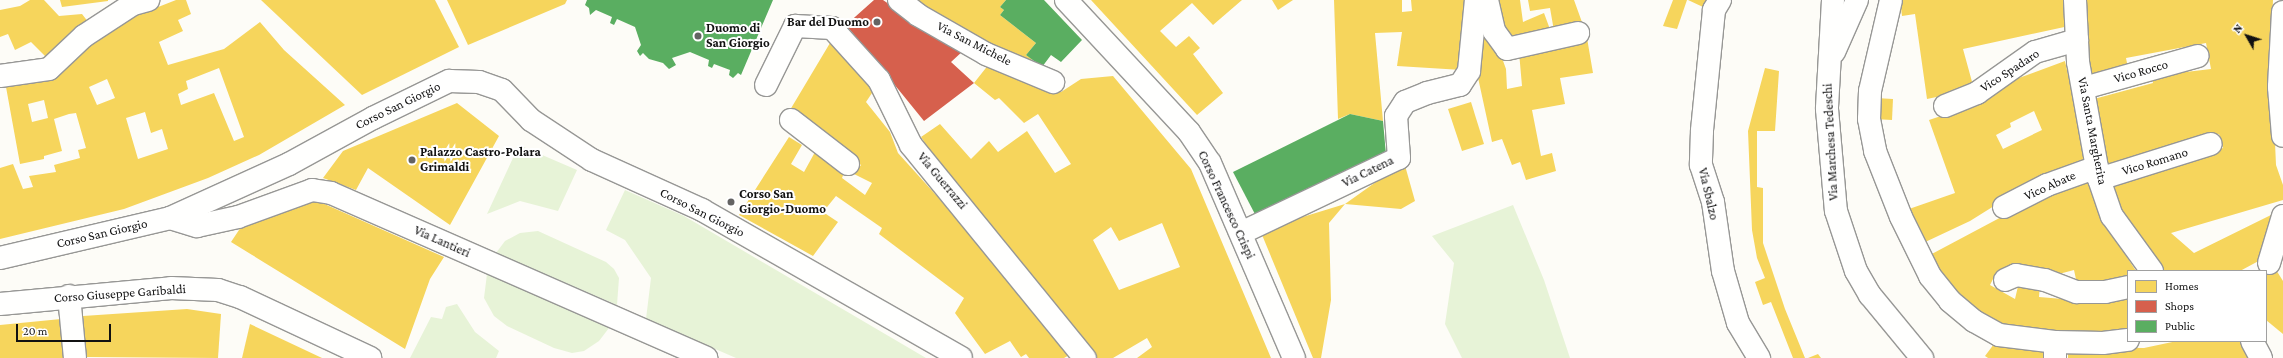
<!DOCTYPE html>
<style>
body{margin:0}
#map{position:relative;width:2283px;height:358px;overflow:hidden;background:#fdfcf7;font-family:"Crimson Pro",serif}
div>[style]{position:absolute}
.green>*{inset:0;background:#e7f3d7}
.homes>*{inset:0;background:#f6d55c}
.shops>*{inset:0;background:#d6604d}
.public>*{inset:0;background:#5aae61}
.roads{filter:drop-shadow(1px 0 #979795) drop-shadow(-1px 0 #979795) drop-shadow(0 1px #979795) drop-shadow(0 -1px #979795)}
.pedestrian>*{height:22px;margin:-11px;padding:0 11px;transform-origin:11px;border-radius:11px;background:#fffffe}
.minor>*{height:22px;margin:-11px;padding:0 11px;transform-origin:11px;border-radius:11px;background:#fffffe}
.tertiary>*{height:22px;margin:-11px;padding:0 11px;transform-origin:11px;border-radius:11px;background:#fffffe}
.dots>*{width:11px;height:11px;translate:-50% -50%;box-sizing:border-box;border:2px solid #fff;border-radius:50%}
span{translate:-50% -50%;white-space:nowrap;text-align:center;line-height:1.15;-webkit-text-stroke:4px #fff;paint-order:stroke}
.poi-label{font-size:13px;color:#111;font-weight:700}
.right{translate:-100% -50%;text-align:right}
.left{translate:0 -50%;text-align:left}
.street-label{font-size:13px;color:#111}
.legend{position:absolute;left:2127px;top:270px;width:140px;height:72px;box-sizing:border-box;background:#fff;border:1px solid #a0a0a0;margin:0;padding:5px 7px;list-style:none;font-size:12px;color:#111}
.legend li{display:flex;align-items:center;gap:8px;height:20px}
.legend b{width:20px;border:1px solid #a0a0a0}
.north{position:absolute;left:2227px;top:16px;width:40px;height:40px;-webkit-text-stroke:3px #fff;paint-order:stroke;rotate:309deg;font-size:11px;font-weight:700;line-height:16px;text-align:center;color:#111}
.north::after{content:'';display:block;margin:auto;width:14px;height:18px;background:#111;clip-path:polygon(50% 0,100% 100%,50% 72%,0 100%)}
.scale{position:absolute;left:16px;top:324px;width:95px;height:18px;box-sizing:border-box;border:2px solid #111;border-top:0;padding-left:5px;font-size:12px;line-height:14px;white-space:nowrap;color:#111;-webkit-text-stroke:3px #fff;paint-order:stroke}
</style>
<div id="map">
<div class="green">
<div style="clip-path:polygon(519px 145px,577px 170px,558px 211px,520px 201px,487px 214px)"></div>
<div style="clip-path:polygon(625px 190px,684px 216px,926px 358px,736px 358px,646px 319px,651px 278px,625px 240px,606px 230px)"></div>
<div style="clip-path:polygon(1513px 205px,1544px 280px,1570px 358px,1462px 358px,1445px 324px,1454px 263px,1432px 236px)"></div>
<div style="clip-path:polygon(538px 231px,606px 262px,614px 269px,619px 278px,617px 305px,496px 253px,505px 241px,520px 233px)"></div>
<div style="clip-path:polygon(487px 274px,609px 328px,599px 341px,584px 351px,572px 353px,554px 348px,507px 326px,494px 316px,484px 298px)"></div>
<div style="clip-path:polygon(457px 304px,475px 332px,499px 351px,496px 358px,410px 358px,431px 317px,442px 319px,446px 307px)"></div>
</div>
<div class="homes">
<div style="clip-path:polygon(30px 0,44px 0,59px 16px,82px 14px,89px 23px,48px 59px,31px 42px,15px 50px,8px 34px,0 37px,0 10px,20px 6px)"></div>
<div style="clip-path:polygon(60px 0,108px 0,108px 1px,62px 7px)"></div>
<div style="clip-path:polygon(evenodd,176px 0,186px 0,191px 14px,178px 20px,183px 31px,159px 42px,168px 65px,224px 49px,260px 22px,284px 50px,345px 105px,259px 155px,208px 178px,124px 209px,0 239px,0 168px,13px 164px,23px 189px,33px 187px,29px 176px,56px 172px,54px 165px,80px 158px,78px 150px,86px 148px,76px 113px,69px 114px,54px 119px,62px 151px,44px 156px,44px 159px,20px 164px,6px 87px,56px 73px,90px 42px,120px 22px,176px 0,219px 68px,244px 137px,234px 141px,214px 93px,181px 105px,178px 94px,188px 89px,186px 81px,219px 68px,176px 0,107px 79px,115px 98px,97px 105px,89px 87px,107px 79px,176px 0,44px 100px,48px 118px,32px 122px,28px 104px,44px 100px,176px 0,145px 112px,151px 133px,162px 129px,168px 149px,138px 159px,126px 118px,145px 112px)"></div>
<div style="clip-path:polygon(261px 0,435px 0,459px 47px,362px 95px)"></div>
<div style="clip-path:polygon(447px 0,567px 0,565px 4px,468px 45px)"></div>
<div style="clip-path:polygon(912px 0,1006px 0,1000px 7px,1004px 10px,1000px 15px,1036px 43px,1026px 55px,1032px 59px,1028px 65px)"></div>
<div style="clip-path:polygon(1091px 0,1242px 0,1213px 25px,1192px 3px,1160px 31px,1176px 47px,1189px 36px,1200px 48px,1193px 54px,1223px 93px,1197px 115px)"></div>
<div style="clip-path:polygon(1272px 0,1293px 0,1278px 10px)"></div>
<div style="clip-path:polygon(1334px 0,1402px 0,1402px 12px,1412px 11px,1411px 0,1468px 0,1462px 70px,1397px 66px,1402px 32px,1375px 33px,1383px 121px,1350px 114px,1338px 119px)"></div>
<div style="clip-path:polygon(1491px 0,1520px 0,1523px 22px,1544px 13px,1551px 32px,1507px 41px)"></div>
<div style="clip-path:polygon(1528px 0,1574px 0,1583px 25px,1554px 31px,1550px 8px,1530px 11px)"></div>
<div style="clip-path:polygon(1673px 0,1687px 0,1677px 29px,1663px 26px)"></div>
<div style="clip-path:polygon(1688px 0,1706px 0,1703px 7px)"></div>
<div style="clip-path:polygon(1900px 0,2066px 0,2069px 26px,1963px 49px,1974px 89px,1927px 99px,1915px 14px,1902px 16px)"></div>
<div style="clip-path:polygon(2083px 0,2273px 0,2269px 96px,2274px 120px,2276px 165px,2283px 185px,2283px 200px,2171px 233px,2194px 253px,2273px 214px,2266px 257px,2240px 271px,2162px 271px,2121px 213px,2112px 183px,2223px 148px,2219px 134px,2107px 170px,2094px 99px,2153px 83px,2152px 76px,2211px 69px,2206px 43px,2126px 58px,2128px 68px,2088px 74px)"></div>
<div style="clip-path:polygon(1480px 28px,1498px 47px,1506px 69px,1507px 89px,1522px 86px,1519px 52px,1587px 38px,1593px 73px,1560px 78px,1565px 104px,1532px 110px,1541px 156px,1552px 153px,1556px 171px,1526px 180px,1520px 162px,1512px 165px,1502px 139px,1492px 142px,1477px 73px)"></div>
<div style="clip-path:polygon(830px 43px,876px 87px,866px 102px,890px 132px,898px 153px,945px 205px,982px 240px,1073px 353px,1064px 358px,1029px 358px,1026px 354px,1021px 357px,1010px 341px,985px 354px,955px 313px,964px 298px,879px 234px,882px 228px,836px 196px,823px 212px,838px 222px,813px 256px,739px 215px,789px 137px,802px 145px,791px 164px,804px 172px,815px 152px,845px 170px,842px 178px,865px 195px,872px 183px,854px 174px,861px 165px,790px 110px)"></div>
<div style="clip-path:polygon(evenodd,2065px 61px,2087px 161px,2037px 179px,1970px 221px,1921px 244px,1909px 209px,1955px 193px,1929px 120px,1953px 112px,2008px 82px,2065px 61px,2034px 111px,2042px 130px,2003px 149px,1996px 135px,2011px 127px,2010px 123px,2034px 111px)"></div>
<div style="clip-path:polygon(evenodd,989px 64px,1061px 92px,1081px 79px,1113px 76px,1191px 169px,1271px 358px,1137px 358px,1152px 347px,1147px 338px,1113px 358px,1097px 358px,948px 177px,921px 137px,940px 124px,971px 159px,989px 141px,998px 152px,1027px 131px,1055px 173px,1071px 164px,1038px 114px,1024px 123px,999px 98px,995px 100px,974px 83px,989px 64px,1162px 223px,1180px 267px,1119px 290px,1093px 240px,1111px 227px,1119px 241px,1162px 223px)"></div>
<div style="clip-path:polygon(1765px 68px,1779px 71px,1775px 131px,1757px 131px,1757px 187px,1763px 188px,1763px 243px,1785px 309px,1805px 358px,1793px 358px,1771px 302px,1763px 305px,1755px 282px,1765px 278px,1757px 258px,1752px 230px,1748px 131px)"></div>
<div style="clip-path:polygon(1876px 98px,1893px 99px,1892px 120px,1874px 119px)"></div>
<div style="clip-path:polygon(1471px 102px,1484px 144px,1462px 151px,1448px 109px)"></div>
<div style="clip-path:polygon(457px 103px,499px 136px,450px 225px,368px 168px,356px 190px,323px 178px,343px 151px)"></div>
<div style="clip-path:polygon(1404px 162px,1415px 201px,1401px 209px,1345px 204px)"></div>
<div style="clip-path:polygon(2086px 177px,2110px 231px,2136px 271px,2128px 271px,2128px 279px,2077px 284px,2074px 270px,2055px 275px,2037px 275px,2035px 266px,1997px 271px,1990px 285px,2015px 299px,2019px 282px,2040px 284px,2039px 297px,2099px 302px,2128px 296px,2128px 331px,2070px 336px,2012px 332px,1955px 299px,1928px 256px,2007px 214px)"></div>
<div style="clip-path:polygon(307px 202px,320px 202px,444px 257px,430px 279px,405px 349px,231px 242px,243px 224px)"></div>
<div style="clip-path:polygon(1345px 204px,1329px 223px,1331px 300px,1321px 358px,1313px 358px,1260px 230px)"></div>
<div style="clip-path:polygon(2273px 265px,2283px 281px,2283px 334px,2266px 320px,2266px 271px)"></div>
<div style="clip-path:polygon(187px 309px,221px 314px,218px 358px,86px 357px,83px 316px)"></div>
<div style="clip-path:polygon(61px 319px,64px 358px,0 358px,0 325px)"></div>
<div style="clip-path:polygon(250px 324px,322px 358px,242px 358px)"></div>
<div style="clip-path:polygon(1997px 340px,2045px 346px,2044px 358px,1988px 358px,1985px 356px)"></div>
<div style="clip-path:polygon(2177px 341px,2241px 341px,2249px 358px,2068px 358px,2068px 347px,2144px 348px)"></div>
<div style="clip-path:polygon(1818px 354px,1821px 358px,1808px 358px)"></div>
</div>
<div class="shops">
<div style="clip-path:polygon(874px 0,883px 0,906px 16px,964px 50px,951px 62px,974px 83px,924px 121px,846px 25px)"></div>
</div>
<div class="public">
<div style="clip-path:polygon(587px 0,773px 0,741px 75px,738px 73px,733px 78px,729px 75px,730px 70px,714px 64px,712px 68px,708px 66px,709px 60px,690px 52px,672px 58px,676px 65px,669px 69px,663px 63px,649px 59px,643px 53px,640px 56px,637px 51px,641px 45px,635px 27px,617px 19px,614px 25px,610px 23px,612px 17px,596px 10px,590px 15px,589px 8px,585px 5px)"></div>
<div style="clip-path:polygon(1006px 0,1044px 0,1082px 40px,1061px 62px,1051px 55px,1042px 67px,1026px 55px,1036px 43px,1000px 15px,1004px 10px,1000px 7px)"></div>
<div style="clip-path:polygon(1350px 114px,1383px 121px,1386px 155px,1257px 218px,1233px 172px)"></div>
</div>
<div class="roads">
<div class="pedestrian">
<div style="left:899px;top:0;width:24px;rotate:38deg"></div>
<div style="left:918px;top:15px;width:78px;rotate:29.8deg"></div>
<div style="left:986px;top:54px;width:73px;rotate:22.7deg"></div>
<div style="left:1891px;top:0;width:93px;rotate:103deg"></div>
<div style="left:1870px;top:91px;width:28px;rotate:92deg"></div>
<div style="left:1869px;top:119px;width:33px;rotate:79deg"></div>
<div style="left:1875px;top:151px;width:71px;rotate:68.5deg"></div>
<div style="left:1901px;top:217px;width:66px;rotate:63.8deg"></div>
<div style="left:1930px;top:276px;width:32px;rotate:51deg"></div>
<div style="left:1950px;top:301px;width:31px;rotate:40deg"></div>
<div style="left:1974px;top:321px;width:29px;rotate:29deg"></div>
<div style="left:1999px;top:335px;width:56px;rotate:7.1deg"></div>
<div style="left:791px;top:120px;width:72px;rotate:37.7deg"></div>
<div style="left:2269px;top:263px;width:49px;rotate:-73.4deg"></div>
<div style="left:69px;top:296px;width:62px;rotate:84.5deg"></div>
<div style="left:2055px;top:358px;width:16px;rotate:-90deg"></div>
<div style="left:2055px;top:342px;width:48px;rotate:1.2deg"></div>
<div style="left:2103px;top:343px;width:25px;rotate:-7deg"></div>
</div>
<div class="minor">
<div style="left:1487px;top:0;width:32px;rotate:77deg"></div>
<div style="left:1494px;top:31px;width:22px;rotate:54deg"></div>
<div style="left:1507px;top:49px;width:73px;rotate:-12.7deg"></div>
<div style="left:1720px;top:0;width:12px;rotate:121deg"></div>
<div style="left:1714px;top:10px;width:122px;rotate:95.7deg"></div>
<div style="left:1702px;top:131px;width:34px;rotate:92deg"></div>
<div style="left:1701px;top:165px;width:39px;rotate:72deg"></div>
<div style="left:1713px;top:202px;width:70px;rotate:81.8deg"></div>
<div style="left:1723px;top:271px;width:54px;rotate:73.9deg"></div>
<div style="left:1738px;top:323px;width:41px;rotate:59deg"></div>
<div style="left:2075px;top:0;width:62px;rotate:87.2deg"></div>
<div style="left:2078px;top:62px;width:119px;rotate:79.8deg"></div>
<div style="left:2099px;top:179px;width:39px;rotate:71deg"></div>
<div style="left:2112px;top:216px;width:68px;rotate:54deg"></div>
<div style="left:2283px;top:12px;width:75px;rotate:93.1deg"></div>
<div style="left:2279px;top:87px;width:49px;rotate:85.3deg"></div>
<div style="left:0;top:76px;width:49px;rotate:-8.1deg"></div>
<div style="left:49px;top:69px;width:48px;rotate:-43.3deg"></div>
<div style="left:84px;top:36px;width:59px;rotate:-33.1deg"></div>
<div style="left:133px;top:4px;width:16px;rotate:-15deg"></div>
<div style="left:766px;top:85px;width:66px;rotate:-63.8deg"></div>
<div style="left:795px;top:26px;width:37px;rotate:3deg"></div>
<div style="left:832px;top:28px;width:70px;rotate:47.9deg"></div>
<div style="left:879px;top:80px;width:72px;rotate:63.8deg"></div>
<div style="left:911px;top:145px;width:275px;rotate:50.8deg"></div>
<div style="left:2084px;top:88px;width:118px;rotate:-15.7deg"></div>
<div style="left:1945px;top:106px;width:35px;rotate:-22deg"></div>
<div style="left:1977px;top:93px;width:71px;rotate:-35.3deg"></div>
<div style="left:2035px;top:52px;width:44px;rotate:-15.9deg"></div>
<div style="left:2099px;top:179px;width:117px;rotate:-17.4deg"></div>
<div style="left:2004px;top:207px;width:48px;rotate:-27.1deg"></div>
<div style="left:2047px;top:185px;width:53px;rotate:-19.8deg"></div>
<div style="left:170px;top:218px;width:28px;rotate:17deg"></div>
<div style="left:197px;top:226px;width:42px;rotate:-12.4deg"></div>
<div style="left:238px;top:217px;width:79px;rotate:-20deg"></div>
<div style="left:312px;top:190px;width:19px;rotate:9deg"></div>
<div style="left:331px;top:193px;width:410px;rotate:23.7deg"></div>
<div style="left:1241px;top:233px;width:175px;rotate:-25.4deg"></div>
<div style="left:1399px;top:158px;width:42px;rotate:-94.1deg"></div>
<div style="left:1396px;top:116px;width:17px;rotate:-57deg"></div>
<div style="left:1405px;top:102px;width:24px;rotate:-22deg"></div>
<div style="left:1427px;top:93px;width:34px;rotate:-14deg"></div>
<div style="left:1460px;top:85px;width:17px;rotate:-57deg"></div>
<div style="left:1469px;top:71px;width:71px;rotate:-84.4deg"></div>
<div style="left:2005px;top:280px;width:12px;rotate:-24deg"></div>
<div style="left:2016px;top:275px;width:29px;rotate:10deg"></div>
<div style="left:2045px;top:280px;width:34px;rotate:21deg"></div>
<div style="left:2077px;top:292px;width:28px"></div>
<div style="left:2105px;top:292px;width:24px;rotate:-12deg"></div>
<div style="left:2252px;top:341px;width:19px;rotate:62deg"></div>
</div>
<div class="tertiary">
<div style="left:1066px;top:0;width:180px;rotate:47deg"></div>
<div style="left:1189px;top:132px;width:37px;rotate:56deg"></div>
<div style="left:1210px;top:163px;width:212px;rotate:66.7deg"></div>
<div style="left:1833px;top:0;width:109px;rotate:93.2deg"></div>
<div style="left:1827px;top:109px;width:102px;rotate:85deg"></div>
<div style="left:1836px;top:211px;width:63px;rotate:71.6deg"></div>
<div style="left:1856px;top:271px;width:28px;rotate:60deg"></div>
<div style="left:1870px;top:295px;width:82px;rotate:50.5deg"></div>
<div style="left:1834px;top:52px;width:57px;rotate:-66.1deg"></div>
<div style="left:0;top:258px;width:175px;rotate:-13.2deg"></div>
<div style="left:170px;top:218px;width:131px;rotate:-24.4deg"></div>
<div style="left:289px;top:164px;width:96px;rotate:-28.7deg"></div>
<div style="left:373px;top:118px;width:85px;rotate:-26deg"></div>
<div style="left:449px;top:81px;width:30px;rotate:2deg"></div>
<div style="left:479px;top:82px;width:24px;rotate:19deg"></div>
<div style="left:502px;top:90px;width:42px;rotate:46deg"></div>
<div style="left:531px;top:120px;width:73px;rotate:33.3deg"></div>
<div style="left:592px;top:160px;width:121px;rotate:24.4deg"></div>
<div style="left:702px;top:210px;width:298px;rotate:29.7deg"></div>
<div style="left:0;top:304px;width:172px;rotate:-5.3deg"></div>
<div style="left:171px;top:288px;width:47px;rotate:2.4deg"></div>
<div style="left:218px;top:290px;width:23px;rotate:18deg"></div>
<div style="left:240px;top:297px;width:144px;rotate:25.1deg"></div>
</div>
</div>
<div class="dots">
<div style="left:877px;top:22px;background:#646362"></div>
<div style="left:698px;top:36px;background:#646362"></div>
<div style="left:412px;top:160px;background:#646362"></div>
<div style="left:731px;top:202px;background:#646362"></div>
</div>
<div class="poi-label">
<span class="right" style="left:869px;top:22px">Bar del Duomo</span>
<span class="left" style="left:706px;top:36px">Duomo di<br>San Giorgio</span>
<span class="left" style="left:420px;top:160px">Palazzo Castro-Polara<br>Grimaldi</span>
<span class="left" style="left:739px;top:202px">Corso San<br>Giorgio-Duomo</span>
</div>
<div class="street-label">
<span style="left:974px;top:44px;rotate:27deg">Via San Michele</span>
<span style="left:2010px;top:71px;rotate:-33deg">Vico Spadaro</span>
<span style="left:2141px;top:72px;rotate:-16deg">Vico Rocco</span>
<span style="left:398px;top:106px;rotate:-26deg">Corso San Giorgio</span>
<span style="left:2092px;top:131px;rotate:79deg">Via Santa Margherita</span>
<span style="left:1831px;top:142px;rotate:-93deg">Via Marchesa Tedeschi</span>
<span style="left:2155px;top:162px;rotate:-17deg">Vico Romano</span>
<span style="left:1368px;top:172px;rotate:-26deg">Via Catena</span>
<span style="left:942px;top:181px;rotate:50deg">Via Guerrazzi</span>
<span style="left:2050px;top:186px;rotate:-24deg">Vico Abate</span>
<span style="left:1708px;top:194px;rotate:77deg">Via Sbalzo</span>
<span style="left:1226px;top:205px;rotate:65deg">Corso Francesco Crispi</span>
<span style="left:702px;top:213px;rotate:27deg">Corso San Giorgio</span>
<span style="left:102px;top:234px;rotate:-13deg">Corso San Giorgio</span>
<span style="left:442px;top:242px;rotate:24deg">Via Lantieri</span>
<span style="left:120px;top:294px;rotate:-4deg">Corso Giuseppe Garibaldi</span>
</div>
<ul class="legend">
<li><b style="height:11px;background:#f6d55c"></b>Homes</li>
<li><b style="height:11px;background:#d6604d"></b>Shops</li>
<li><b style="height:11px;background:#5aae61"></b>Public</li>
</ul>
<div class="north">N</div>
<div class="scale">20 m</div>
</div>
